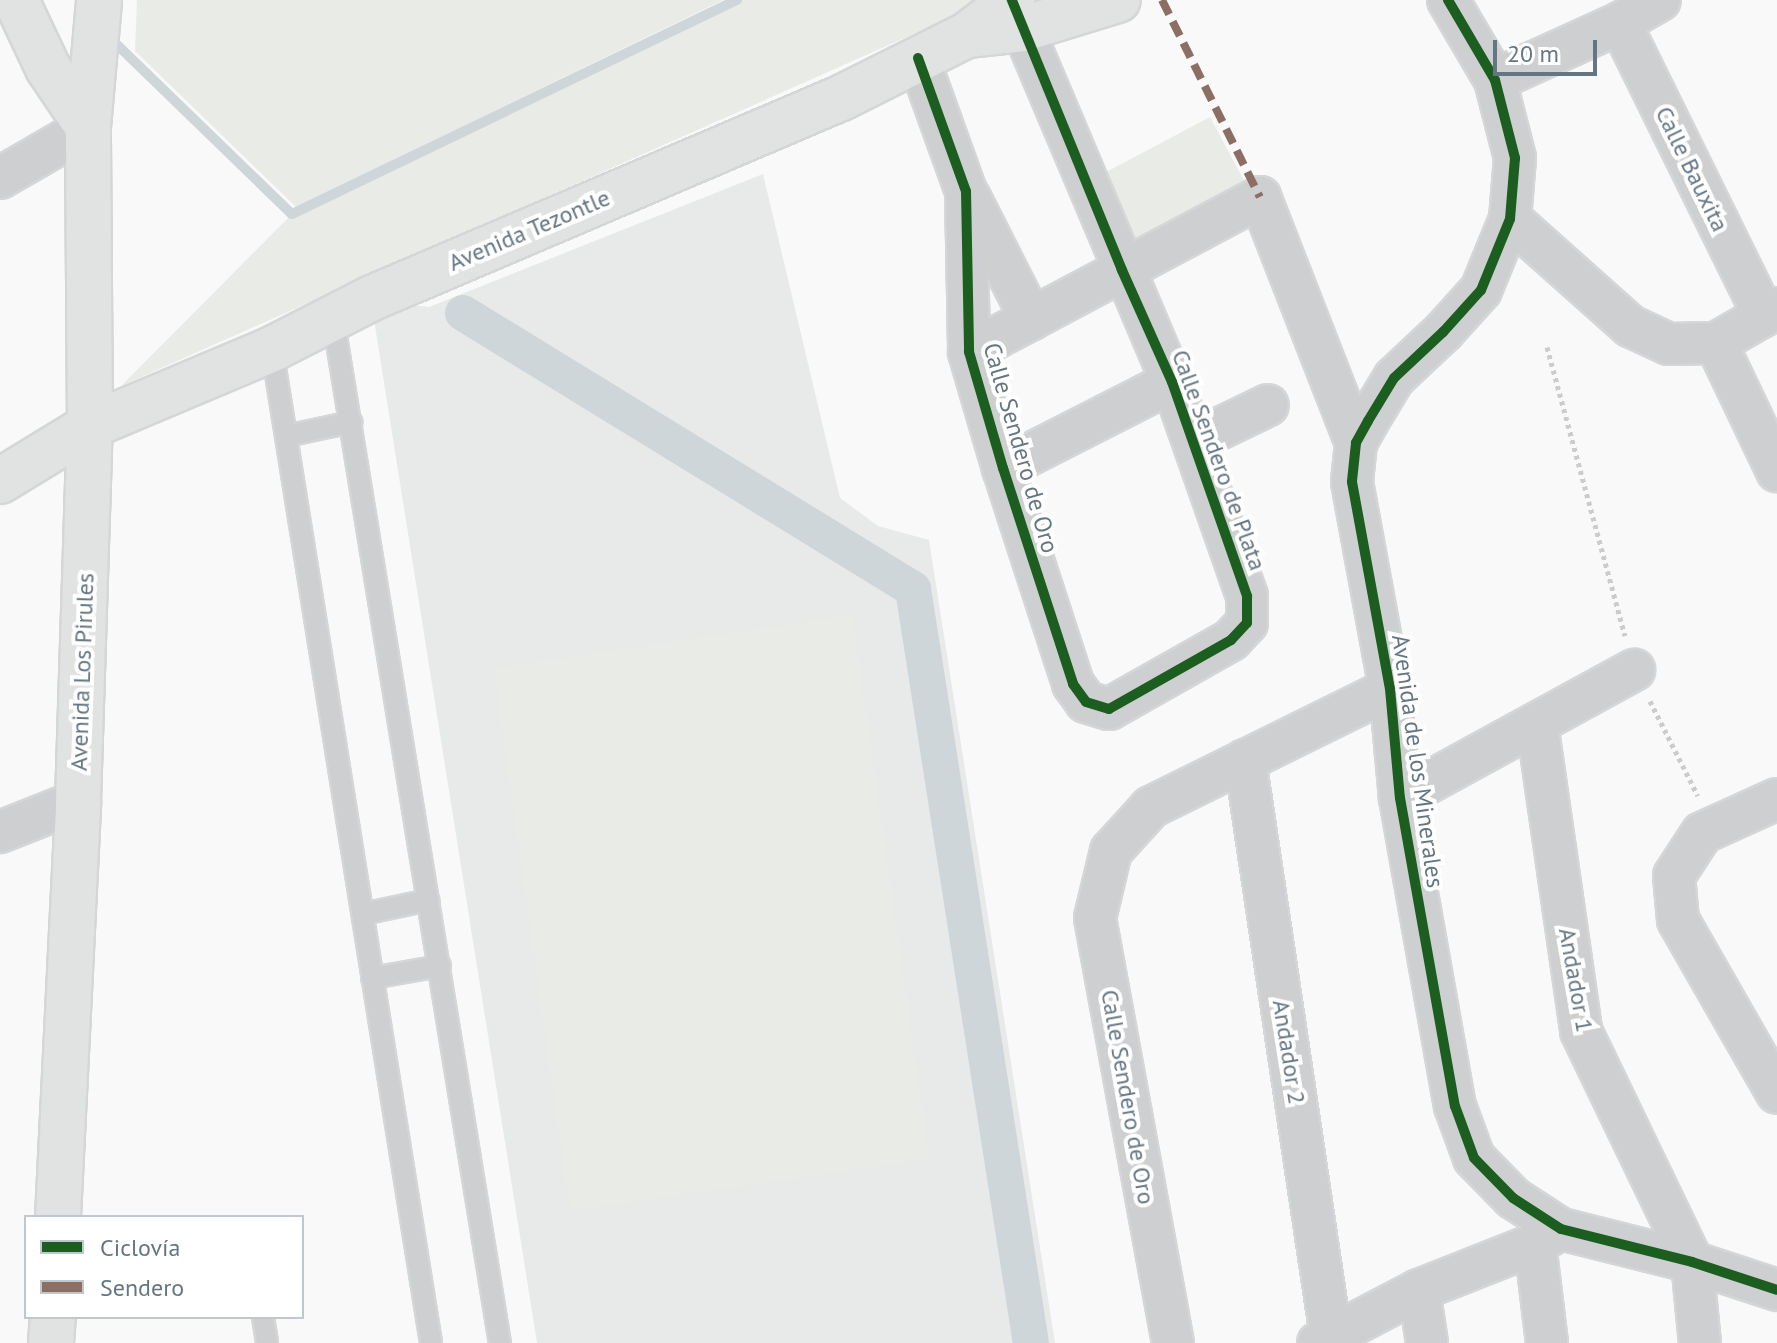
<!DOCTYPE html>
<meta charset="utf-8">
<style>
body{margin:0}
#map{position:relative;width:1777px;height:1343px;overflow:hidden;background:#f9f9f9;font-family:"PT Sans",sans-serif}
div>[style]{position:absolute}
.built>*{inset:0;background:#e8e9e9}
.green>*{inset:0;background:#e8ebe6}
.stream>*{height:10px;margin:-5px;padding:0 5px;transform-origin:5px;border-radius:5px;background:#ced6d9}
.canal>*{height:36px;margin:-18px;padding:0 18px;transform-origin:18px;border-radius:18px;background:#ced6d9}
.path>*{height:5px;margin-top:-2.5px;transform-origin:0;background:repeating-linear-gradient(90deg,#cbcccd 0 4px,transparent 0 8px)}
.roads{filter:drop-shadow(2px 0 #d5d6d7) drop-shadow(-2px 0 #d5d6d7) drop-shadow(0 2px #d5d6d7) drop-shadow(0 -2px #d5d6d7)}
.lane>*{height:20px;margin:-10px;padding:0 10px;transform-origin:10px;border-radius:10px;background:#cecfd0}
.street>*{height:40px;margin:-20px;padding:0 20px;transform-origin:20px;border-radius:20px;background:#cecfd0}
.secondary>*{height:44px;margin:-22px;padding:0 22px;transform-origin:22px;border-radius:22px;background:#e1e2e2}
.quiet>*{height:8px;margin-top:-4px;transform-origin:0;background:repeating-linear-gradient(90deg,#8d6e63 0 16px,transparent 0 24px)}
.cycleway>*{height:10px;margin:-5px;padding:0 5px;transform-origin:5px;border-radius:5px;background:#1b5e20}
span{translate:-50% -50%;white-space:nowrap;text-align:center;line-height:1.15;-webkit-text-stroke:8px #fff;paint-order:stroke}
.street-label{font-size:24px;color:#657683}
.legend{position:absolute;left:24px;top:1215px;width:280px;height:104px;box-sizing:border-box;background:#fff;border:2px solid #c1c8cd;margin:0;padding:10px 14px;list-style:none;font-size:24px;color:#657683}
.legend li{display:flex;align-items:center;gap:16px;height:40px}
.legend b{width:40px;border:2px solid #c1c8cd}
.scale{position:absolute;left:1493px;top:40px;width:104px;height:36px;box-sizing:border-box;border:4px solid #657683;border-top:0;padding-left:10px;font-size:24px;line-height:28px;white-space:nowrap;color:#657683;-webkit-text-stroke:6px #fff;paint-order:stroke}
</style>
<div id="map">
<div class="built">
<div style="clip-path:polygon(763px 174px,840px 498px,878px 526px,929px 540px,1055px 1343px,537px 1343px,371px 301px,429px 307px)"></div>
</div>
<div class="green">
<div style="clip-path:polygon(137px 0,723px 0,296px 207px,135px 51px)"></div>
<div style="clip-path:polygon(736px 0,990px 0,121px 386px,292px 214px)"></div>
<div style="clip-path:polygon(1210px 117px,1248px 188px,1133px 250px,1095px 178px)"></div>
<div style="clip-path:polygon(852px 615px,929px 1159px,570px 1211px,494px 668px)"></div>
</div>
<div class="stream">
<div style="left:107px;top:35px;width:257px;rotate:44.1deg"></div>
<div style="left:292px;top:214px;width:494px;rotate:-25.7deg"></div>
</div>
<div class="canal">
<div style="left:463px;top:313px;width:528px;rotate:31.52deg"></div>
<div style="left:913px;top:589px;width:763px;rotate:81.11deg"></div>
</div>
<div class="path">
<div style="left:1547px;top:347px;width:299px;rotate:74.9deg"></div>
<div style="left:1650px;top:701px;width:106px;rotate:63.2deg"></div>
</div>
<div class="roads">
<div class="lane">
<div style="left:333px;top:318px;width:1039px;rotate:80.75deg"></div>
<div style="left:272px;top:349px;width:1007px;rotate:80.91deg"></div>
<div style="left:286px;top:436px;width:67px;rotate:-12deg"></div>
<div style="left:363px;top:914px;width:67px;rotate:-12deg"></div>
<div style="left:372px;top:978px;width:69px;rotate:-10deg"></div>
<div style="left:263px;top:1317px;width:26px;rotate:81deg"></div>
</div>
<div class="street">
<div style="left:1448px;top:0;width:93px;rotate:59.6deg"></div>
<div style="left:1495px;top:80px;width:81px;rotate:75.6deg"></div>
<div style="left:1515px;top:158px;width:61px;rotate:94.7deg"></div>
<div style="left:1510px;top:219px;width:77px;rotate:112.2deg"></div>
<div style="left:1481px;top:290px;width:57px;rotate:132.1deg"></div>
<div style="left:1443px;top:332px;width:67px;rotate:136.8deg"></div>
<div style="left:1394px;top:378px;width:50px;rotate:121.2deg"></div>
<div style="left:1368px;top:421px;width:25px;rotate:119deg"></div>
<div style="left:1356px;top:443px;width:39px;rotate:96deg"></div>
<div style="left:1352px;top:482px;width:210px;rotate:79.6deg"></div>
<div style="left:1390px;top:689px;width:109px;rotate:84.8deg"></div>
<div style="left:1400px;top:798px;width:313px;rotate:79.9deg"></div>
<div style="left:1455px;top:1106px;width:55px;rotate:69.9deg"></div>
<div style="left:1474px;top:1158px;width:56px;rotate:45.7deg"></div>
<div style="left:1513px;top:1198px;width:57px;rotate:32.9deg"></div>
<div style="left:1561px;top:1229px;width:135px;rotate:14.1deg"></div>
<div style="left:1692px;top:1262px;width:89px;rotate:18.2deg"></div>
<div style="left:1620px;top:23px;width:326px;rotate:63.8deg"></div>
<div style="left:918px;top:58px;width:141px;rotate:70.2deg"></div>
<div style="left:966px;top:191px;width:161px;rotate:88.9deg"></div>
<div style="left:969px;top:352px;width:121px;rotate:73.7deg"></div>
<div style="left:1003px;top:468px;width:227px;rotate:72deg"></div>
<div style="left:1073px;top:684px;width:22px;rotate:54deg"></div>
<div style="left:1086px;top:702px;width:24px;rotate:17deg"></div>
<div style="left:1109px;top:709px;width:140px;rotate:-29.5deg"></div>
<div style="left:1231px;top:640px;width:23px;rotate:-47deg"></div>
<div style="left:1247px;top:623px;width:27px;rotate:-90deg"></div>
<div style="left:1247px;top:596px;width:227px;rotate:-109.3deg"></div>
<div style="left:1172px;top:382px;width:415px;rotate:-112.9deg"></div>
<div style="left:1495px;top:80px;width:137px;rotate:-24.5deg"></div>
<div style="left:1620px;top:23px;width:46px;rotate:-29.9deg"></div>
<div style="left:0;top:178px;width:102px;rotate:-30.1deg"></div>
<div style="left:970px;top:198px;width:136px;rotate:63.2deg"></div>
<div style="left:1510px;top:219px;width:161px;rotate:41.7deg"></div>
<div style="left:1630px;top:326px;width:43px;rotate:24.8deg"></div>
<div style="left:1669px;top:344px;width:47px;rotate:-1.2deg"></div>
<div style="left:1716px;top:343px;width:70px;rotate:-29.8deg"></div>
<div style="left:1716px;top:343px;width:142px;rotate:64.5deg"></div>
<div style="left:969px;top:352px;width:330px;rotate:-28deg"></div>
<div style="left:1260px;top:197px;width:264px;rotate:68.7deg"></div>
<div style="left:1194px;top:441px;width:82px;rotate:-25.9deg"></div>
<div style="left:1003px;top:468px;width:190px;rotate:-27deg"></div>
<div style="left:1537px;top:724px;width:310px;rotate:81.8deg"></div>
<div style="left:1581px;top:1031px;width:256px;rotate:64.3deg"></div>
<div style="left:1692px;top:1262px;width:81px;rotate:84.4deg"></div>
<div style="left:1245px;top:760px;width:589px;rotate:81.51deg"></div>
<div style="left:1400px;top:798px;width:267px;rotate:-28.7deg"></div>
<div style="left:1777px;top:799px;width:82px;rotate:155.6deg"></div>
<div style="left:1702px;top:833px;width:51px;rotate:123.1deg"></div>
<div style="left:1674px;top:876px;width:44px;rotate:84.8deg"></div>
<div style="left:1678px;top:920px;width:199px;rotate:60.2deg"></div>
<div style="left:0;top:832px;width:84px;rotate:-21.7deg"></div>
<div style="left:1535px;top:1244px;width:100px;rotate:83.1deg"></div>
<div style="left:1419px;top:1290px;width:54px;rotate:81.4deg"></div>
<div style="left:1173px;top:1343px;width:432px;rotate:-100.4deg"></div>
<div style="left:1095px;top:918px;width:69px;rotate:-76.6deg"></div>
<div style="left:1111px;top:851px;width:59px;rotate:-47.7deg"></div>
<div style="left:1151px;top:807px;width:267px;rotate:-26.3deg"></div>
<div style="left:1318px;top:1343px;width:114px;rotate:-27.7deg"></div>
<div style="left:1419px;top:1290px;width:125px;rotate:-21.6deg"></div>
<div style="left:1535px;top:1244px;width:30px;rotate:-30deg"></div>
</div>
<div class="secondary">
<div style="left:16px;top:0;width:75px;rotate:64.8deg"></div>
<div style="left:48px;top:68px;width:71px;rotate:55.9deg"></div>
<div style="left:967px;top:35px;width:56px;rotate:-6.1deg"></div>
<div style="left:1023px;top:29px;width:99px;rotate:-17deg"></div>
<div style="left:0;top:481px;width:105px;rotate:-31.4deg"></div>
<div style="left:90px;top:426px;width:198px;rotate:-22.9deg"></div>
<div style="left:272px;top:349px;width:112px;rotate:-27deg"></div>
<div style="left:372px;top:298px;width:510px;rotate:-23.1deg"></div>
<div style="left:841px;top:98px;width:141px;rotate:-26.6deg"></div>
<div style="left:967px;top:35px;width:57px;rotate:-37.9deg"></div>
<div style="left:58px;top:1217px;width:416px;rotate:-87.2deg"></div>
<div style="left:78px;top:801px;width:375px;rotate:-88.2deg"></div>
<div style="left:90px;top:426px;width:299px;rotate:-90.4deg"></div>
<div style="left:88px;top:127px;width:127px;rotate:-85deg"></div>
<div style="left:51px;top:1343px;width:26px;rotate:-86deg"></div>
</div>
</div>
<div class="quiet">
<div style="left:1162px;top:0;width:220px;rotate:63.6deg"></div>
</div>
<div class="cycleway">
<div style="left:1448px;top:0;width:93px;rotate:59.6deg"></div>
<div style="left:1495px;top:80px;width:81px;rotate:75.6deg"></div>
<div style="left:1515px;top:158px;width:61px;rotate:94.7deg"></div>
<div style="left:1510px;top:219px;width:77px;rotate:112.2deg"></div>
<div style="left:1481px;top:290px;width:57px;rotate:132.1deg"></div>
<div style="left:1443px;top:332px;width:67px;rotate:136.8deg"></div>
<div style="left:1394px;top:378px;width:50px;rotate:121.2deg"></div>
<div style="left:1368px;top:421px;width:25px;rotate:119deg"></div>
<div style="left:1356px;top:443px;width:39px;rotate:96deg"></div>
<div style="left:1352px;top:482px;width:210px;rotate:79.6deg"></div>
<div style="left:1390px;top:689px;width:109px;rotate:84.8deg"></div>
<div style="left:1400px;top:798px;width:313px;rotate:79.9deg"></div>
<div style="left:1455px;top:1106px;width:55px;rotate:69.9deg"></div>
<div style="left:1474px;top:1158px;width:56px;rotate:45.7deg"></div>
<div style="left:1513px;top:1198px;width:57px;rotate:32.9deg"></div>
<div style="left:1561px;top:1229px;width:135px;rotate:14.1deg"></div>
<div style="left:1692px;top:1262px;width:89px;rotate:18.2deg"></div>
<div style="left:918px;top:58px;width:141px;rotate:70.2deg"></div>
<div style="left:966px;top:191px;width:161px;rotate:88.9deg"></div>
<div style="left:969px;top:352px;width:121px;rotate:73.7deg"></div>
<div style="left:1003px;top:468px;width:227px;rotate:72deg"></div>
<div style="left:1073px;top:684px;width:22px;rotate:54deg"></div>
<div style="left:1086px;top:702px;width:24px;rotate:17deg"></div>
<div style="left:1109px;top:709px;width:140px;rotate:-29.5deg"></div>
<div style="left:1231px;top:640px;width:23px;rotate:-47deg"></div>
<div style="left:1247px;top:623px;width:27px;rotate:-90deg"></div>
<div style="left:1247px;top:596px;width:227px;rotate:-109.3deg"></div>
<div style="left:1172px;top:382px;width:123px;rotate:-114.1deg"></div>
<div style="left:1122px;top:270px;width:292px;rotate:-112.2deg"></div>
</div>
<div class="street-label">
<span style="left:1692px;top:169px;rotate:64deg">Calle Bauxita</span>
<span style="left:529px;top:230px;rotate:-23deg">Avenida Tezontle</span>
<span style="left:1021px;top:448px;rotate:74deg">Calle Sendero de Oro</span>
<span style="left:1219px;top:460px;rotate:70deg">Calle Sendero de Plata</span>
<span style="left:82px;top:672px;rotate:-88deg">Avenida Los Pirules</span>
<span style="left:1418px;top:761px;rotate:82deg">Avenida de los Minerales</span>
<span style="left:1576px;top:980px;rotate:80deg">Andador 1</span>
<span style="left:1289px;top:1052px;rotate:81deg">Andador 2</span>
<span style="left:1128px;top:1097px;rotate:80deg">Calle Sendero de Oro</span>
</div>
<ul class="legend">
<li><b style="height:10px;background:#1b5e20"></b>Ciclovía</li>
<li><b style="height:10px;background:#8d6e63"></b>Sendero</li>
</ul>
<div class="scale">20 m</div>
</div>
